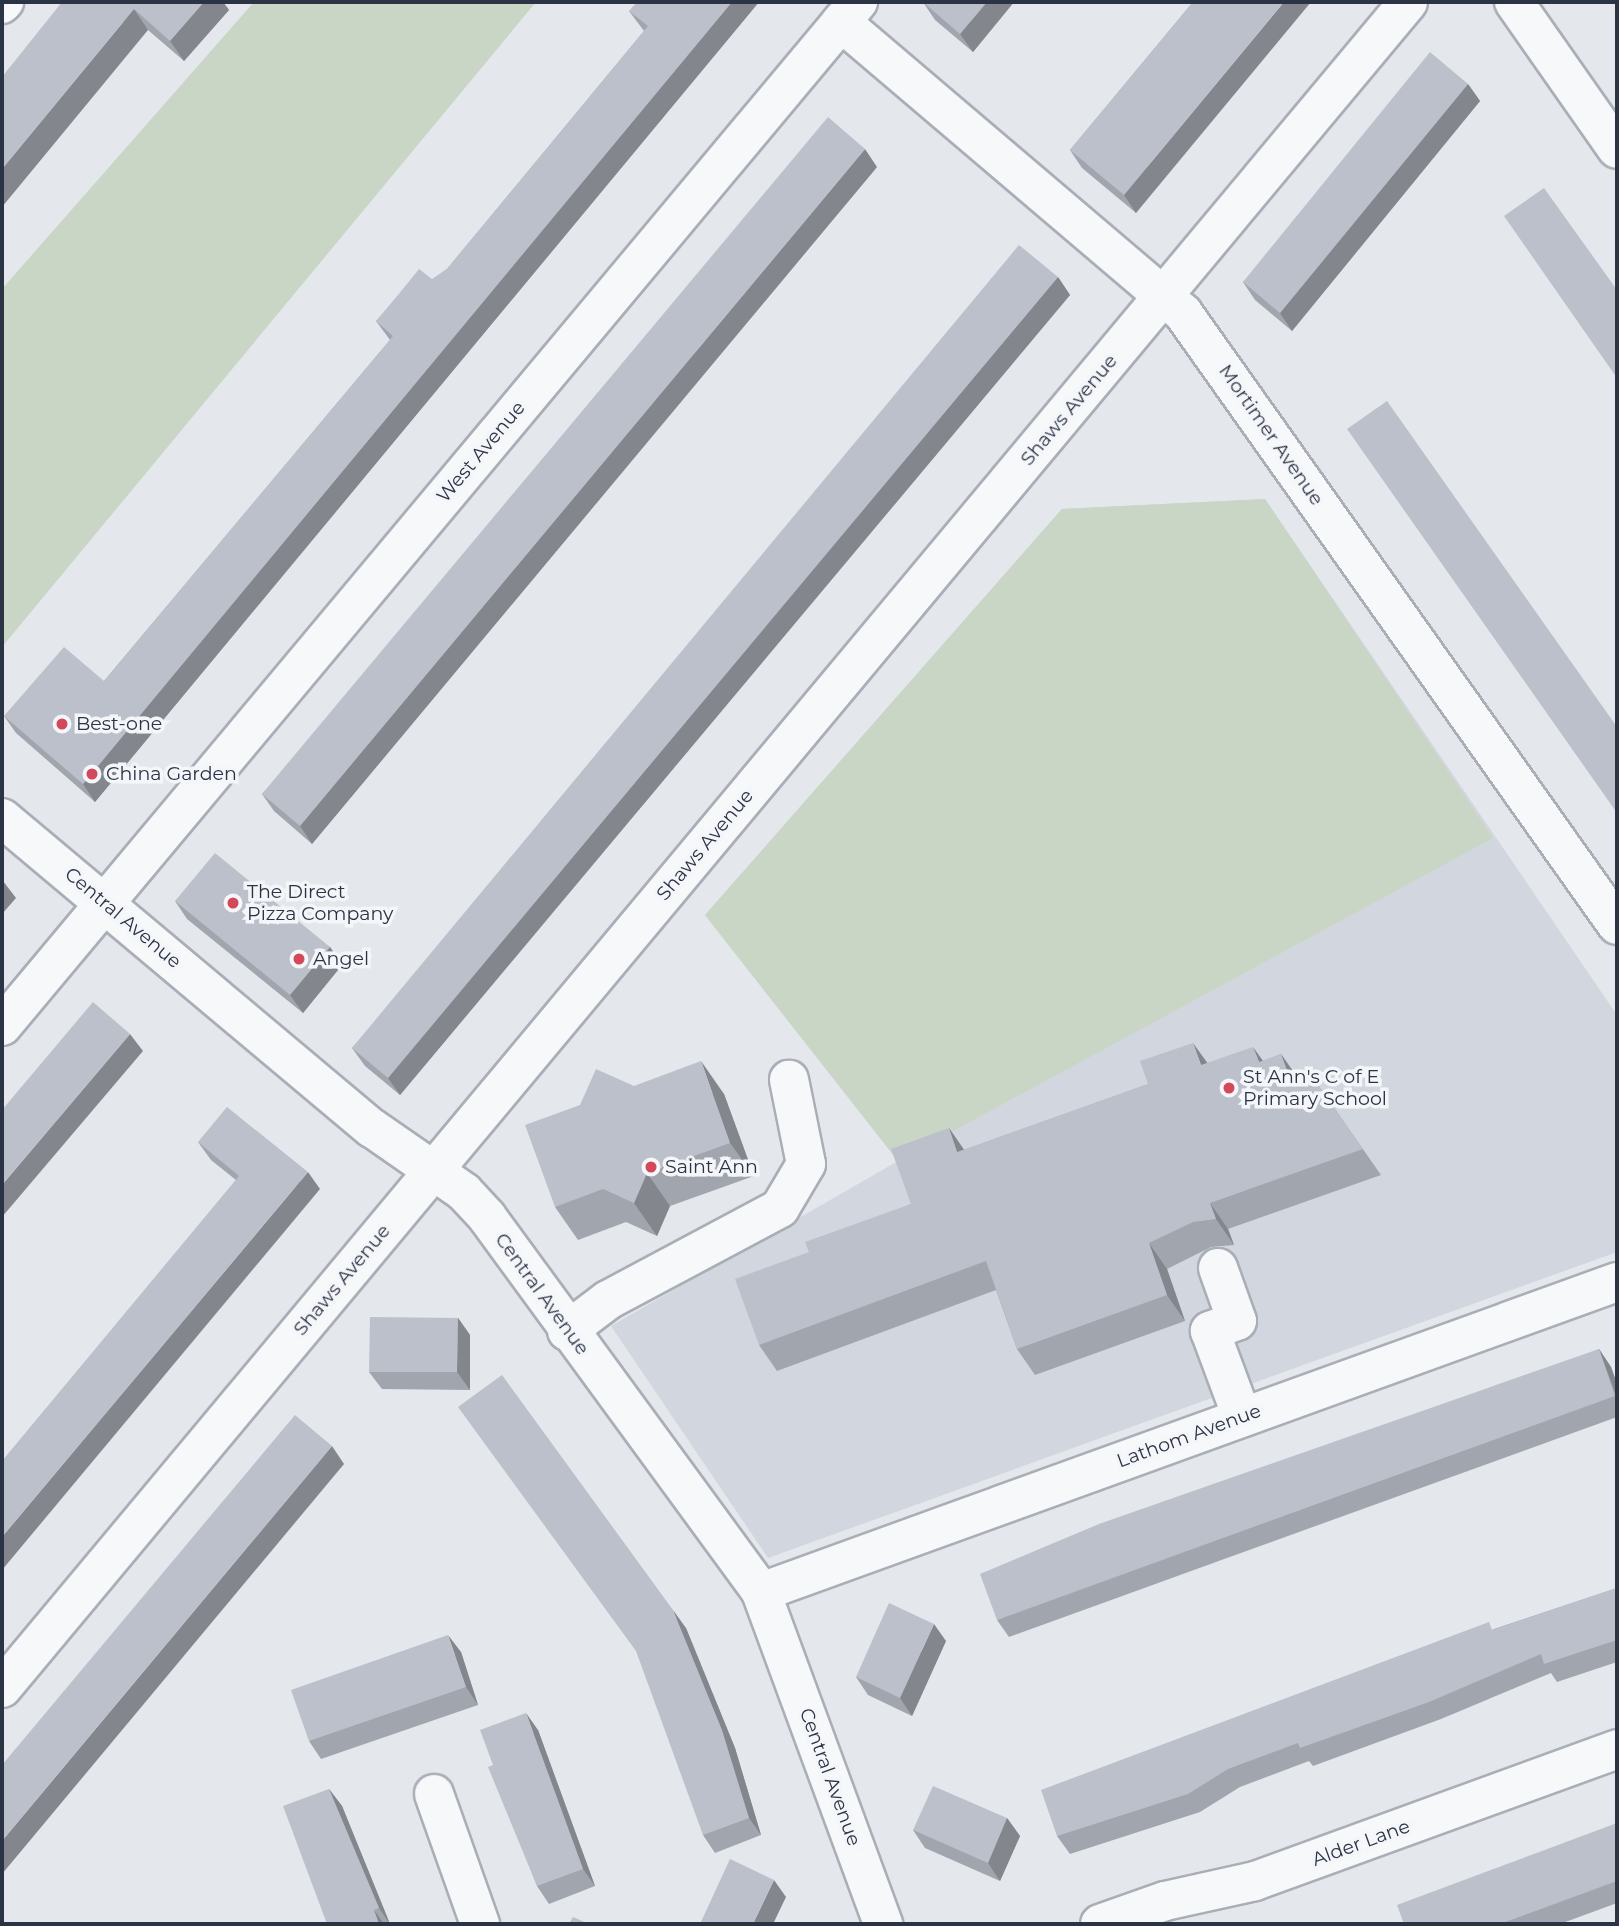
<!DOCTYPE html>
<style>
body{margin:0}
#map{position:relative;width:1619px;height:1926px;overflow:hidden;background:#e4e7ec;font-family:Montserrat,sans-serif}
div>[style]{position:absolute}
.built>*{inset:0;background:#d2d6de}
.green>*{inset:0;background:#c9d6c5}
.roads{filter:drop-shadow(2px 0 #a9aeb7) drop-shadow(-2px 0 #a9aeb7) drop-shadow(0 2px #a9aeb7) drop-shadow(0 -2px #a9aeb7)}
.minor>*{height:38px;margin:-19px;padding:0 19px;transform-origin:19px;border-radius:19px;background:#f7f8fa}
.wall>*{inset:0;background:#a1a5ae}
.shaded-wall>*{inset:0;background:#83868d}
.building>*{inset:0;background:#bbc0ca}
.dots>*{width:19px;height:19px;translate:-50% -50%;box-sizing:border-box;border:4px solid #f4f6f9;border-radius:50%}
span{translate:-50% -50%;white-space:nowrap;text-align:center;line-height:1.15;-webkit-text-stroke:7px #f4f6f9;paint-order:stroke}
.street-label{font-size:19px;color:#2b3445}
.poi-label{font-size:19px;color:#2b3445}
.left{translate:0 -50%;text-align:left}
.frame{position:absolute;inset:0;border:4px solid #2b3445;pointer-events:none}
</style>
<div id="map">
<div class="built">
<div style="clip-path:polygon(1265px 499px,1617px 1015px,1617px 1252px,768px 1558px,611px 1326px,898px 1161px,705px 915px,1062px 509px)"></div>
</div>
<div class="green">
<div style="clip-path:polygon(254px 2px,536px 2px,2px 647px,2px 289px)"></div>
<div style="clip-path:polygon(1265px 499px,1493px 838px,898px 1161px,705px 915px,1062px 509px)"></div>
</div>
<div class="roads">
<div class="minor">
<div style="left:1514px;top:2px;width:179px;rotate:55deg"></div>
<div style="left:2px;top:4px;width:3px;rotate:-45deg"></div>
<div style="left:841px;top:22px;width:449px;rotate:40.4deg"></div>
<div style="left:1183px;top:313px;width:750px;rotate:54.66deg"></div>
<div style="left:2px;top:818px;width:483px;rotate:40deg"></div>
<div style="left:372px;top:1128px;width:112px;rotate:34.8deg"></div>
<div style="left:464px;top:1192px;width:34px;rotate:47deg"></div>
<div style="left:487px;top:1217px;width:464px;rotate:53.8deg"></div>
<div style="left:761px;top:1592px;width:354px;rotate:69.8deg"></div>
<div style="left:2px;top:1026px;width:1335px;rotate:-50.11deg"></div>
<div style="left:1218px;top:1268px;width:56px;rotate:70.3deg"></div>
<div style="left:1237px;top:1321px;width:29px;rotate:160deg"></div>
<div style="left:1210px;top:1331px;width:92px;rotate:69.6deg"></div>
<div style="left:567px;top:1331px;width:51px;rotate:-37.1deg"></div>
<div style="left:608px;top:1300px;width:195px;rotate:-28.1deg"></div>
<div style="left:780px;top:1208px;width:51px;rotate:-59.4deg"></div>
<div style="left:806px;top:1164px;width:86px;rotate:-101.4deg"></div>
<div style="left:761px;top:1592px;width:910px;rotate:-19.91deg"></div>
<div style="left:2px;top:1688px;width:2195px;rotate:-50.17deg"></div>
<div style="left:434px;top:1794px;width:138px;rotate:70.5deg"></div>
<div style="left:1100px;top:1924px;width:69px;rotate:-19.5deg"></div>
<div style="left:1165px;top:1901px;width:92px;rotate:-12.5deg"></div>
<div style="left:1255px;top:1881px;width:385px;rotate:-20deg"></div>
</div>
</div>
<div class="wall">
<div style="clip-path:polygon(62px 2px,223px 2px,229px 10px,184px 61px,148px 30px)"></div>
<div style="clip-path:polygon(759px 2px,95px 802px,16px 733px,4px 716px,104px 681px,390px 340px,376px 321px,447px 269px,644px 31px,629px 11px)"></div>
<div style="clip-path:polygon(923px 2px,1014px 2px,973px 52px,935px 20px)"></div>
<div style="clip-path:polygon(1193px 2px,1136px 213px,1082px 168px,1070px 150px)"></div>
<div style="clip-path:polygon(1468px 84px,1480px 101px,1292px 331px,1255px 300px,1243px 282px)"></div>
<div style="clip-path:polygon(877px 167px,312px 844px,274px 811px,262px 794px)"></div>
<div style="clip-path:polygon(1058px 277px,1070px 295px,400px 1095px,365px 1066px,352px 1048px)"></div>
<div style="clip-path:polygon(175px 901px,330px 947px,342px 965px,303px 1013px,187px 919px)"></div>
<div style="clip-path:polygon(1281px 1054px,1299px 1080px,1301px 1084px,1314px 1079px,1381px 1175px,1228px 1229px,1234px 1245px,1211px 1247px,1167px 1269px,1185px 1321px,1035px 1375px,1017px 1349px,996px 1290px,777px 1371px,759px 1345px,809px 1252px,911px 1204px,949px 1128px,964px 1150px,1207px 1063px,1263px 1061px)"></div>
<div style="clip-path:polygon(634px 1086px,724px 1094px,754px 1176px,670px 1206px,657px 1236px,626px 1222px,578px 1240px,555px 1207px)"></div>
<div style="clip-path:polygon(198px 1142px,320px 1189px,236px 1180px,211px 1160px)"></div>
<div style="clip-path:polygon(458px 1318px,470px 1335px,470px 1390px,382px 1389px,369px 1372px)"></div>
<div style="clip-path:polygon(1599px 1349px,1611px 1367px,1617px 1384px,1617px 1417px,1009px 1637px,997px 1620px)"></div>
<div style="clip-path:polygon(1617px 1588px,1617px 1662px,1557px 1682px,1551px 1673px,1441px 1719px,1313px 1766px,1309px 1761px,1240px 1787px,1200px 1812px,1070px 1854px,1057px 1836px,1494px 1629px)"></div>
<div style="clip-path:polygon(686px 1628px,735px 1748px,761px 1835px,715px 1853px,703px 1835px)"></div>
<div style="clip-path:polygon(946px 1641px,912px 1716px,868px 1695px,856px 1677px)"></div>
<div style="clip-path:polygon(461px 1652px,478px 1705px,321px 1759px,309px 1741px)"></div>
<div style="clip-path:polygon(538px 1730px,595px 1886px,549px 1904px,537px 1886px,493px 1765px)"></div>
<div style="clip-path:polygon(329px 1789px,342px 1806px,390px 1924px,327px 1924px)"></div>
<div style="clip-path:polygon(1007px 1818px,1020px 1836px,1000px 1881px,925px 1848px,913px 1830px)"></div>
<div style="clip-path:polygon(1617px 1823px,1617px 1903px,1560px 1924px,1404px 1924px)"></div>
</div>
<div class="shaded-wall">
<div style="clip-path:polygon(204px 2px,223px 2px,229px 10px,184px 61px,170px 41px)"></div>
<div style="clip-path:polygon(732px 2px,759px 2px,95px 802px,83px 784px)"></div>
<div style="clip-path:polygon(987px 2px,1014px 2px,973px 52px,960px 34px)"></div>
<div style="clip-path:polygon(1284px 2px,1311px 2px,1136px 213px,1124px 195px)"></div>
<div style="clip-path:polygon(134px 9px,148px 30px,2px 207px,2px 169px)"></div>
<div style="clip-path:polygon(1468px 84px,1480px 101px,1292px 331px,1280px 313px)"></div>
<div style="clip-path:polygon(865px 149px,877px 167px,312px 844px,300px 826px)"></div>
<div style="clip-path:polygon(1058px 277px,1070px 295px,400px 1095px,388px 1078px)"></div>
<div style="clip-path:polygon(3px 881px,16px 898px,2px 914px,2px 882px)"></div>
<div style="clip-path:polygon(330px 947px,342px 965px,303px 1013px,290px 995px)"></div>
<div style="clip-path:polygon(130px 1034px,143px 1051px,2px 1217px,2px 1185px)"></div>
<div style="clip-path:polygon(1193px 1043px,1211px 1068px,1201px 1065px)"></div>
<div style="clip-path:polygon(1253px 1047px,1271px 1072px,1259px 1062px)"></div>
<div style="clip-path:polygon(1281px 1054px,1299px 1080px,1311px 1113px,1293px 1087px)"></div>
<div style="clip-path:polygon(701px 1061px,724px 1094px,754px 1176px,730px 1143px)"></div>
<div style="clip-path:polygon(949px 1128px,967px 1154px,957px 1152px)"></div>
<div style="clip-path:polygon(308px 1172px,320px 1189px,2px 1570px,2px 1537px)"></div>
<div style="clip-path:polygon(647px 1173px,670px 1206px,657px 1236px,634px 1203px)"></div>
<div style="clip-path:polygon(1210px 1203px,1228px 1229px,1234px 1245px,1216px 1219px)"></div>
<div style="clip-path:polygon(1149px 1243px,1167px 1269px,1185px 1321px,1167px 1295px)"></div>
<div style="clip-path:polygon(458px 1318px,470px 1335px,470px 1390px,457px 1372px)"></div>
<div style="clip-path:polygon(1599px 1349px,1611px 1367px,1617px 1384px,1617px 1398px)"></div>
<div style="clip-path:polygon(332px 1446px,344px 1464px,2px 1874px,2px 1841px)"></div>
<div style="clip-path:polygon(673px 1610px,686px 1628px,735px 1748px,761px 1835px,749px 1818px)"></div>
<div style="clip-path:polygon(934px 1624px,946px 1641px,912px 1716px,900px 1698px)"></div>
<div style="clip-path:polygon(448px 1635px,461px 1652px,478px 1705px,466px 1687px)"></div>
<div style="clip-path:polygon(526px 1713px,538px 1730px,595px 1886px,583px 1869px)"></div>
<div style="clip-path:polygon(329px 1789px,342px 1806px,390px 1924px,379px 1908px)"></div>
<div style="clip-path:polygon(1007px 1818px,1020px 1836px,1000px 1881px,988px 1863px)"></div>
<div style="clip-path:polygon(774px 1880px,786px 1897px,773px 1924px,753px 1924px)"></div>
<div style="clip-path:polygon(374px 1910px,384px 1924px,379px 1924px)"></div>
</div>
<div class="building">
<div style="clip-path:polygon(62px 2px,204px 2px,170px 41px,134px 9px,2px 169px,2px 77px)"></div>
<div style="clip-path:polygon(637px 2px,732px 2px,83px 784px,4px 716px,64px 647px,104px 681px,393px 336px,376px 321px,398px 295px,419px 269px,432px 279px,447px 269px,648px 26px,629px 11px)"></div>
<div style="clip-path:polygon(923px 2px,987px 2px,960px 34px)"></div>
<div style="clip-path:polygon(1193px 2px,1284px 2px,1124px 195px,1070px 150px)"></div>
<div style="clip-path:polygon(1430px 52px,1468px 84px,1280px 313px,1243px 282px)"></div>
<div style="clip-path:polygon(828px 117px,865px 149px,300px 826px,262px 794px)"></div>
<div style="clip-path:polygon(1544px 188px,1617px 290px,1617px 378px,1504px 216px)"></div>
<div style="clip-path:polygon(1019px 245px,1058px 277px,388px 1078px,352px 1048px)"></div>
<div style="clip-path:polygon(1387px 401px,1617px 727px,1617px 813px,1347px 429px)"></div>
<div style="clip-path:polygon(215px 853px,330px 947px,290px 995px,175px 901px)"></div>
<div style="clip-path:polygon(93px 1002px,130px 1034px,2px 1185px,2px 1110px)"></div>
<div style="clip-path:polygon(1193px 1043px,1201px 1065px,1253px 1047px,1259px 1062px,1281px 1054px,1293px 1087px,1314px 1079px,1363px 1149px,1210px 1203px,1216px 1219px,1193px 1222px,1149px 1243px,1167px 1295px,1017px 1349px,986px 1261px,759px 1345px,735px 1279px,809px 1252px,805px 1242px,911px 1204px,891px 1149px,949px 1128px,957px 1152px,1148px 1084px,1140px 1061px)"></div>
<div style="clip-path:polygon(701px 1061px,730px 1143px,647px 1173px,634px 1203px,603px 1189px,555px 1207px,525px 1125px,580px 1105px,596px 1069px,634px 1086px)"></div>
<div style="clip-path:polygon(227px 1107px,308px 1172px,2px 1537px,2px 1461px,239px 1176px,198px 1142px)"></div>
<div style="clip-path:polygon(370px 1317px,458px 1318px,457px 1372px,369px 1372px)"></div>
<div style="clip-path:polygon(1599px 1349px,1615px 1396px,997px 1620px,980px 1574px,1099px 1524px)"></div>
<div style="clip-path:polygon(502px 1375px,673px 1610px,722px 1730px,749px 1818px,703px 1835px,636px 1651px,458px 1407px)"></div>
<div style="clip-path:polygon(295px 1415px,332px 1446px,2px 1841px,2px 1765px)"></div>
<div style="clip-path:polygon(1617px 1588px,1617px 1640px,1544px 1664px,1541px 1654px,1429px 1702px,1300px 1748px,1298px 1743px,1228px 1769px,1188px 1794px,1057px 1836px,1041px 1790px,1489px 1622px,1492px 1630px)"></div>
<div style="clip-path:polygon(889px 1603px,934px 1624px,900px 1698px,856px 1677px)"></div>
<div style="clip-path:polygon(448px 1635px,466px 1687px,309px 1741px,291px 1690px)"></div>
<div style="clip-path:polygon(526px 1713px,583px 1869px,537px 1886px,488px 1767px,493px 1765px,480px 1730px)"></div>
<div style="clip-path:polygon(933px 1786px,1007px 1818px,988px 1863px,913px 1830px)"></div>
<div style="clip-path:polygon(329px 1789px,379px 1908px,374px 1910px,379px 1924px,327px 1924px,283px 1806px)"></div>
<div style="clip-path:polygon(1617px 1823px,1617px 1881px,1500px 1924px,1404px 1924px,1397px 1905px)"></div>
<div style="clip-path:polygon(730px 1859px,774px 1880px,753px 1924px,700px 1924px)"></div>
<div style="clip-path:polygon(573px 1917px,589px 1924px,569px 1924px)"></div>
</div>
<div class="dots">
<div style="left:62px;top:724px;background:#d1495b"></div>
<div style="left:92px;top:774px;background:#d1495b"></div>
<div style="left:233px;top:903px;background:#d1495b"></div>
<div style="left:299px;top:959px;background:#d1495b"></div>
<div style="left:1229px;top:1088px;background:#d1495b"></div>
<div style="left:651px;top:1167px;background:#d1495b"></div>
</div>
<div class="street-label">
<span style="left:1069px;top:410px;rotate:-50deg">Shaws Avenue</span>
<span style="left:1271px;top:435px;rotate:55deg">Mortimer Avenue</span>
<span style="left:481px;top:452px;rotate:-50deg">West Avenue</span>
<span style="left:705px;top:845px;rotate:-50deg">Shaws Avenue</span>
<span style="left:123px;top:918px;rotate:40deg">Central Avenue</span>
<span style="left:342px;top:1280px;rotate:-50deg">Shaws Avenue</span>
<span style="left:542px;top:1294px;rotate:54deg">Central Avenue</span>
<span style="left:1189px;top:1436px;rotate:-20deg">Lathom Avenue</span>
<span style="left:830px;top:1777px;rotate:70deg">Central Avenue</span>
<span style="left:1361px;top:1843px;rotate:-20deg">Alder Lane</span>
</div>
<div class="poi-label">
<span class="left" style="left:76px;top:724px">Best-one</span>
<span class="left" style="left:106px;top:774px">China Garden</span>
<span class="left" style="left:247px;top:903px">The Direct<br>Pizza Company</span>
<span class="left" style="left:313px;top:959px">Angel</span>
<span class="left" style="left:1243px;top:1088px">St Ann's C of E<br>Primary School</span>
<span class="left" style="left:665px;top:1167px">Saint Ann</span>
</div>
<div class="frame"></div>
</div>
